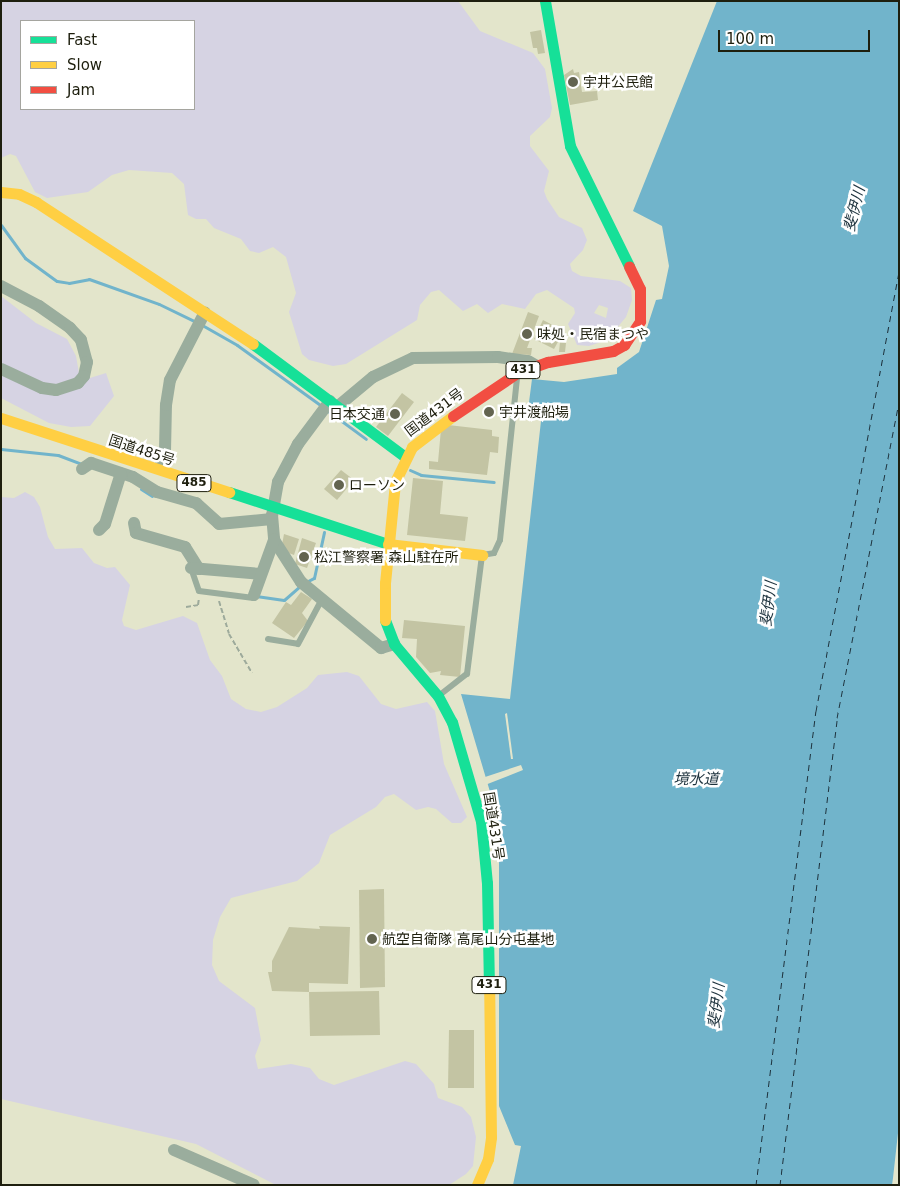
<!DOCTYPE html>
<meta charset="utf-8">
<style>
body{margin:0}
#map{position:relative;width:900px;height:1186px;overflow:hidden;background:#e3e5cb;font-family:"DejaVu Sans","Noto Sans JP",sans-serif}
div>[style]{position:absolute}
.green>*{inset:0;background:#d6d3e3}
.water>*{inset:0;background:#71b4cb}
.pier>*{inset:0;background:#e3e5cb}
.stream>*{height:3px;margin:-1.5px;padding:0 1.5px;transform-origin:1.5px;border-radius:1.5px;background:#71b4cb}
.ferry>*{height:1px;margin-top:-0.5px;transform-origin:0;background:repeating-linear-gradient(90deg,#1d323d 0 6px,transparent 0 11px)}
.building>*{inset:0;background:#c3c4a3}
.path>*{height:2px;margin-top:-1px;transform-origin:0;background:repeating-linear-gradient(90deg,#9daa9b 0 5px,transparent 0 7.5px)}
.lane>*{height:6px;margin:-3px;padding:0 3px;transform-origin:3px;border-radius:3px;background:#9aad9d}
.street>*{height:12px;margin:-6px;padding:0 6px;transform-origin:6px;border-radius:6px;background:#9aad9d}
.fast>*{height:11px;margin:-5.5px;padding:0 5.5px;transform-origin:5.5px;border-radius:5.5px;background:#16e098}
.slow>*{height:11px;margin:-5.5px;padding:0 5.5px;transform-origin:5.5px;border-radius:5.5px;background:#ffcf43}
.jam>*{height:11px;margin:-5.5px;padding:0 5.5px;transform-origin:5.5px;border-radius:5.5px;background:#f24e42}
.dots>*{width:14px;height:14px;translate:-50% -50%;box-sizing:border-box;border:2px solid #fff;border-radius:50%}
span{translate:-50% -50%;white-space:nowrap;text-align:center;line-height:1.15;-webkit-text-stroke:5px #fff;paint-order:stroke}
.shield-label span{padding:1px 4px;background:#fff;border:1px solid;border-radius:4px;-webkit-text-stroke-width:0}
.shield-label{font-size:12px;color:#1e1f0e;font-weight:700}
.poi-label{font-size:14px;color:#1e1f0e}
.left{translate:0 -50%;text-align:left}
.right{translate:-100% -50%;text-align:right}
.street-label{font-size:14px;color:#1e1f0e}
.water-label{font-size:15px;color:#1d323d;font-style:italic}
.frame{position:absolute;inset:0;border:2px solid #1e1f0e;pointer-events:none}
.legend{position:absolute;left:20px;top:20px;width:175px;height:90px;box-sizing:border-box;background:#fff;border:1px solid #a5a59f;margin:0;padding:6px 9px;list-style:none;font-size:15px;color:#1e1f0e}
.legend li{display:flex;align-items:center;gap:10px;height:25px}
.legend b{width:25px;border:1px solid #a5a59f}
.scale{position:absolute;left:718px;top:30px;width:152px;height:22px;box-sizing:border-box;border:2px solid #1e1f0e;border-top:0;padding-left:6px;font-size:15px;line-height:18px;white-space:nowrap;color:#1e1f0e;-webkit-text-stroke:4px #fff;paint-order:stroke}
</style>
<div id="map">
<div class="green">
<div style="clip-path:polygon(evenodd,1px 1px,458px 1px,480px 31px,533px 53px,545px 69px,552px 108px,550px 117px,530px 136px,530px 146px,549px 171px,544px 191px,547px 199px,559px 217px,582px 228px,587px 240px,583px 250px,570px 264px,572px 271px,581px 276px,620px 281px,631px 288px,632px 300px,626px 317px,607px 340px,589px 346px,577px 345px,568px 324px,575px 313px,574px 308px,547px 290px,536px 294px,525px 309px,502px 304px,488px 313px,477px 304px,463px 311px,439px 290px,431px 292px,420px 305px,417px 320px,346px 364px,333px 366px,309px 360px,302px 354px,289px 312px,296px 293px,286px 257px,273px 247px,259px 253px,250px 251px,241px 239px,214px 228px,206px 219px,196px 219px,188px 215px,184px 184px,172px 173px,129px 170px,112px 175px,88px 192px,47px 198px,35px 192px,16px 156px,10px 154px,1px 158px,1px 1px,21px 21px,194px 21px,194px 109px,21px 109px,21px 21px,1px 1px,599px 305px,608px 308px,606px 318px,594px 313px,599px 305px)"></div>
<div style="clip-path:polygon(1px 296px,36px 323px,67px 339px,76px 356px,79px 373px,90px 378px,106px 373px,114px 396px,90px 426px,71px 427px,49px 423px,1px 398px)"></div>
<div style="clip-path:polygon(25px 492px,34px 497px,40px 507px,48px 537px,55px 549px,82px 548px,94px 563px,107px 568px,115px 567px,130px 585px,122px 620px,124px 626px,136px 630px,183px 616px,197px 623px,210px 660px,222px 676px,231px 699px,246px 709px,261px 712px,277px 707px,307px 688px,318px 675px,347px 672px,359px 676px,381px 704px,396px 709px,427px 702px,435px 711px,444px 764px,467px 817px,461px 823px,452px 823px,436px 809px,428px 807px,416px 810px,394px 794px,385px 797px,376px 807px,330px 835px,319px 863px,297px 881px,231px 898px,220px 917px,213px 940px,212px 965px,219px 981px,255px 1008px,261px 1040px,255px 1056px,258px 1069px,291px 1064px,310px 1068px,319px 1079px,334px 1085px,405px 1061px,416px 1064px,434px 1084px,438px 1098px,462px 1107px,471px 1117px,476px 1137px,473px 1166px,466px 1174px,449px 1185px,276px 1185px,196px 1144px,1px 1099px,1px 497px,14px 498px)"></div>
</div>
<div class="water">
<div style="clip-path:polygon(717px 1px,899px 1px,899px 1124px,893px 1178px,892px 1185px,513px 1185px,521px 1146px,515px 1145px,499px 1106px,499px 847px,496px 812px,461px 694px,510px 699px,542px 412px,528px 410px,532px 379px,564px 382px,617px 374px,617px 368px,639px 352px,656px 300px,662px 299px,669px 266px,662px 226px,633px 211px)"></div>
</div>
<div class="pier">
<div style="clip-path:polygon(507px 713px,513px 759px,511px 759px,505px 714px)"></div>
<div style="clip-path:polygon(521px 765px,523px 770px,485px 785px,482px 778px)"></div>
</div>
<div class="stream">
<div style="left:1px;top:225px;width:41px;rotate:54deg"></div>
<div style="left:25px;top:258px;width:39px;rotate:36deg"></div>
<div style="left:57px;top:281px;width:12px;rotate:9deg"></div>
<div style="left:69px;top:283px;width:20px;rotate:-11deg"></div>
<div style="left:89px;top:279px;width:74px;rotate:19.7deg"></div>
<div style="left:159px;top:304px;width:41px;rotate:25.9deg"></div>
<div style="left:202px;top:325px;width:40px;rotate:29.7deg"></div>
<div style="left:237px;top:345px;width:106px;rotate:35.8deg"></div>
<div style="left:328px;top:411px;width:47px;rotate:36.4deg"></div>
<div style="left:1px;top:449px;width:57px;rotate:6deg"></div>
<div style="left:58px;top:455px;width:25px;rotate:21deg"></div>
<div style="left:410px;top:470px;width:12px;rotate:24deg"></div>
<div style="left:421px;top:475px;width:73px;rotate:5.5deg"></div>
<div style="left:141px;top:489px;width:13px;rotate:32deg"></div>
<div style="left:306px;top:582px;width:9px;rotate:-27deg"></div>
<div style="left:314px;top:578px;width:47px;rotate:-77.7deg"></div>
<div style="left:256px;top:596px;width:28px;rotate:8deg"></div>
<div style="left:284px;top:600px;width:21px;rotate:-41deg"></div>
</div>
<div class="ferry">
<div style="left:756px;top:1185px;width:478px;rotate:-82.8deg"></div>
<div style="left:816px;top:711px;width:449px;rotate:-79.3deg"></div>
<div style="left:780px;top:1185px;width:470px;rotate:-83deg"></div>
<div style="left:837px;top:718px;width:322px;rotate:-78.9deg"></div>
</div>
<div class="building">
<div style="clip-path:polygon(541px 30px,545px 53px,538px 54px,537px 48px,533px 48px,530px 32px)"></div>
<div style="clip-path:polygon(573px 69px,574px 73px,579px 72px,582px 92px,597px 91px,598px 100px,570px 105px,564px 75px)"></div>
<div style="clip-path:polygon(528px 312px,539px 316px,527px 348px,532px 348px,531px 355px,512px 354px)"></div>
<div style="clip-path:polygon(543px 320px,564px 331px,554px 349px,534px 339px)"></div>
<div style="clip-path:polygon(560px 342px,566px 343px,565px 352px,559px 352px)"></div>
<div style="clip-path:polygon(402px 393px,414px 402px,388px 436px,376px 427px)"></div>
<div style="clip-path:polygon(448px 425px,492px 430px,492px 436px,499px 437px,498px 453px,490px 452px,487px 475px,429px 469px,429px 461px,438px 462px,441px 429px)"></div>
<div style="clip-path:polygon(341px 470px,354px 480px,337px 500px,324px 489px)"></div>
<div style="clip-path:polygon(413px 478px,443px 481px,440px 514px,468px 517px,465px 541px,407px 535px)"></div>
<div style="clip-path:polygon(284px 534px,299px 539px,294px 555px,281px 550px)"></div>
<div style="clip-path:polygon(302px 538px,316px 543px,307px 568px,295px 564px)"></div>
<div style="clip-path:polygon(301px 592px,312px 599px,302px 613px,308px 621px,294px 638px,272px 623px,286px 602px,291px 605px)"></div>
<div style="clip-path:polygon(404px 620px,465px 626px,460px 677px,440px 675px,441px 671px,430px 673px,416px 657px,417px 639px,402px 638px)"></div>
<div style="clip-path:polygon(384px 889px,385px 987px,360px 988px,359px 890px)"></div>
<div style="clip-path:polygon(319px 926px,350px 927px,348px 984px,309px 983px,309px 992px,272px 991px,268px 972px,272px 972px,272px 961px,289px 927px,320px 929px)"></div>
<div style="clip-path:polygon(379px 991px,380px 1035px,310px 1036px,309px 992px)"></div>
<div style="clip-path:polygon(449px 1030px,474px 1030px,474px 1088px,448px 1088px)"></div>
</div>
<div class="path">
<div style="left:219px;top:601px;width:34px;rotate:73deg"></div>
<div style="left:229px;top:634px;width:45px;rotate:59.5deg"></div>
<div style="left:186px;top:607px;width:12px;rotate:-9deg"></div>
<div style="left:198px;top:605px;width:7px;rotate:-82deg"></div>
</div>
<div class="lane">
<div style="left:191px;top:568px;width:24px;rotate:71deg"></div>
<div style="left:199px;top:591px;width:55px;rotate:7.3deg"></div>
<div style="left:268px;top:639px;width:30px;rotate:9deg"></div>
<div style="left:298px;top:644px;width:51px;rotate:-61.9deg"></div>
<div style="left:441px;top:694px;width:33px;rotate:-38deg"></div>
<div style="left:467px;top:674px;width:120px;rotate:-82.8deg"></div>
<div style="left:482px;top:555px;width:12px;rotate:-9deg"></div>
<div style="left:494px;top:553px;width:14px;rotate:-65deg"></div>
<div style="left:500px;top:540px;width:162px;rotate:-84deg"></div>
</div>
<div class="street">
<div style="left:1px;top:286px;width:43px;rotate:27.8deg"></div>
<div style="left:39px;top:306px;width:38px;rotate:35deg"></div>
<div style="left:70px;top:328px;width:16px;rotate:47deg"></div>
<div style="left:81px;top:340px;width:23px;rotate:75deg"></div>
<div style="left:87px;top:362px;width:14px;rotate:102deg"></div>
<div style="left:84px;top:376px;width:9px;rotate:131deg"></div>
<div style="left:78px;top:383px;width:23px;rotate:162deg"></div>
<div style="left:56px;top:390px;width:14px;rotate:-172deg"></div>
<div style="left:42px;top:388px;width:45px;rotate:-155.1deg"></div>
<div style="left:330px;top:401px;width:54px;rotate:126.7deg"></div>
<div style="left:298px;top:444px;width:43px;rotate:117.8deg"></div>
<div style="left:278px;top:482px;width:34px;rotate:100deg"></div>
<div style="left:272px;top:515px;width:25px;rotate:85deg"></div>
<div style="left:274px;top:540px;width:50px;rotate:57.3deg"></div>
<div style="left:301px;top:582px;width:104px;rotate:39.5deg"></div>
<div style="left:381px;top:648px;width:14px;rotate:-17deg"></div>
<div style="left:337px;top:407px;width:47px;rotate:-39.8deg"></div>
<div style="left:373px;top:377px;width:44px;rotate:-25.4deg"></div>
<div style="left:413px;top:358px;width:85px;rotate:-0.7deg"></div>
<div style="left:498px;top:357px;width:30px;rotate:8deg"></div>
<div style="left:528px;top:361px;width:8px;rotate:30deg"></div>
<div style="left:161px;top:464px;width:14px;rotate:-73deg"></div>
<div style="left:165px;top:451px;width:46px;rotate:-88.8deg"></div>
<div style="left:166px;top:405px;width:25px;rotate:-81deg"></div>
<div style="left:170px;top:380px;width:76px;rotate:-62.8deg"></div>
<div style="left:82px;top:469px;width:11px;rotate:-34deg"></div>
<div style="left:91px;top:463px;width:44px;rotate:18.4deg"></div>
<div style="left:133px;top:477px;width:28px;rotate:32deg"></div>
<div style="left:157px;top:492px;width:41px;rotate:15.8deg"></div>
<div style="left:196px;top:503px;width:31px;rotate:42deg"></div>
<div style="left:219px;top:524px;width:53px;rotate:-5.4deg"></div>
<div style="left:134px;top:523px;width:10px;rotate:79deg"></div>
<div style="left:136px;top:533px;width:51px;rotate:15.9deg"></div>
<div style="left:185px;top:547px;width:26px;rotate:58deg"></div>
<div style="left:99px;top:530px;width:8px;rotate:-45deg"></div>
<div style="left:105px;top:524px;width:53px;rotate:-72.6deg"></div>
<div style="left:191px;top:568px;width:70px;rotate:4.9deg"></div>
<div style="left:254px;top:595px;width:59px;rotate:-70deg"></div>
<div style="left:174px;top:1150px;width:87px;rotate:23.6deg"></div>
</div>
<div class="fast">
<div style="left:545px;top:1px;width:147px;rotate:80.2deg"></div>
<div style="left:570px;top:146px;width:134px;rotate:63.8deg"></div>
<div style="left:253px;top:344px;width:189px;rotate:36.6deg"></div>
<div style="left:229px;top:492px;width:167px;rotate:18.1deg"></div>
<div style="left:385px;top:620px;width:26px;rotate:69deg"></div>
<div style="left:394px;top:644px;width:68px;rotate:49.8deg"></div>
<div style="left:438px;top:696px;width:30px;rotate:62deg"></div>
<div style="left:452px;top:722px;width:103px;rotate:73.7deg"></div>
<div style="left:481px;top:821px;width:62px;rotate:84.5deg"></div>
<div style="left:487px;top:883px;width:100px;rotate:88.9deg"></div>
</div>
<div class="slow">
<div style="left:1px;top:192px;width:18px;rotate:6deg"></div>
<div style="left:19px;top:194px;width:19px;rotate:25deg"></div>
<div style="left:36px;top:202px;width:259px;rotate:33.2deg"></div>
<div style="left:1px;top:418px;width:240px;rotate:18deg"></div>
<div style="left:388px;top:544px;width:95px;rotate:6.7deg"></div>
<div style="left:385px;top:620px;width:37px;rotate:-90deg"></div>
<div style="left:385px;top:583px;width:101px;rotate:-84.3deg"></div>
<div style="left:395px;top:482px;width:39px;rotate:-64deg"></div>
<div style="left:412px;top:447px;width:51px;rotate:-37.1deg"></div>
<div style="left:477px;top:1185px;width:28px;rotate:-67deg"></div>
<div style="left:488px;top:1159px;width:22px;rotate:-82deg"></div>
<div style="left:491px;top:1137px;width:154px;rotate:-90.7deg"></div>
</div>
<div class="jam">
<div style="left:453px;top:416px;width:77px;rotate:-33.9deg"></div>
<div style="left:517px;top:373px;width:33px;rotate:-20deg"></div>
<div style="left:548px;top:362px;width:66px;rotate:-9.6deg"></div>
<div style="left:613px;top:351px;width:13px;rotate:-29deg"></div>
<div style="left:624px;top:345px;width:29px;rotate:-56deg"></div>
<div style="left:640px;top:321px;width:32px;rotate:-90deg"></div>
<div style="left:640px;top:289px;width:25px;rotate:-116deg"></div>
</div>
<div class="dots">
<div style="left:573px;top:82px;background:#636450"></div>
<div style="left:527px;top:334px;background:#636450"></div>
<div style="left:489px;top:412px;background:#636450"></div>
<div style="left:395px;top:414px;background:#636450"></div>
<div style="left:339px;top:485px;background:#636450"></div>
<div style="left:304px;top:557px;background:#636450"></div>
<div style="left:372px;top:939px;background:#636450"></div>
</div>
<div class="shield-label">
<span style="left:523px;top:370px">431</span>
<span style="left:194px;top:483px">485</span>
<span style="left:489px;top:985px">431</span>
</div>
<div class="poi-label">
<span class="left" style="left:583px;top:82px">宇井公民館</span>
<span class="left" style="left:537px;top:334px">味処・民宿まつや</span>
<span class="left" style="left:499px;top:412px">宇井渡船場</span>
<span class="right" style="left:385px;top:414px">日本交通</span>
<span class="left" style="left:349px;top:485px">ローソン</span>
<span class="left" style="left:314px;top:557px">松江警察署 森山駐在所</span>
<span class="left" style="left:382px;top:939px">航空自衛隊 高尾山分屯基地</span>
</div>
<div class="street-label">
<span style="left:434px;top:412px;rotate:-37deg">国道431号</span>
<span style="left:142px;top:450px;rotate:18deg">国道485号</span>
<span style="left:494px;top:826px;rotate:81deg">国道431号</span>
</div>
<div class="water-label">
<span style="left:855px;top:209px;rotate:-76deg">斐伊川</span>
<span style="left:769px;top:604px;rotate:-83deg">斐伊川</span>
<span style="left:696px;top:780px">境水道</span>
<span style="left:717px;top:1006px;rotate:-83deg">斐伊川</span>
</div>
<div class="frame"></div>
<ul class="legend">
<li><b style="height:6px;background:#16e098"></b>Fast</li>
<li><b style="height:6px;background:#ffcf43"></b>Slow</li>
<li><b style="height:6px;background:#f24e42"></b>Jam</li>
</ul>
<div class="scale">100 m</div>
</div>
